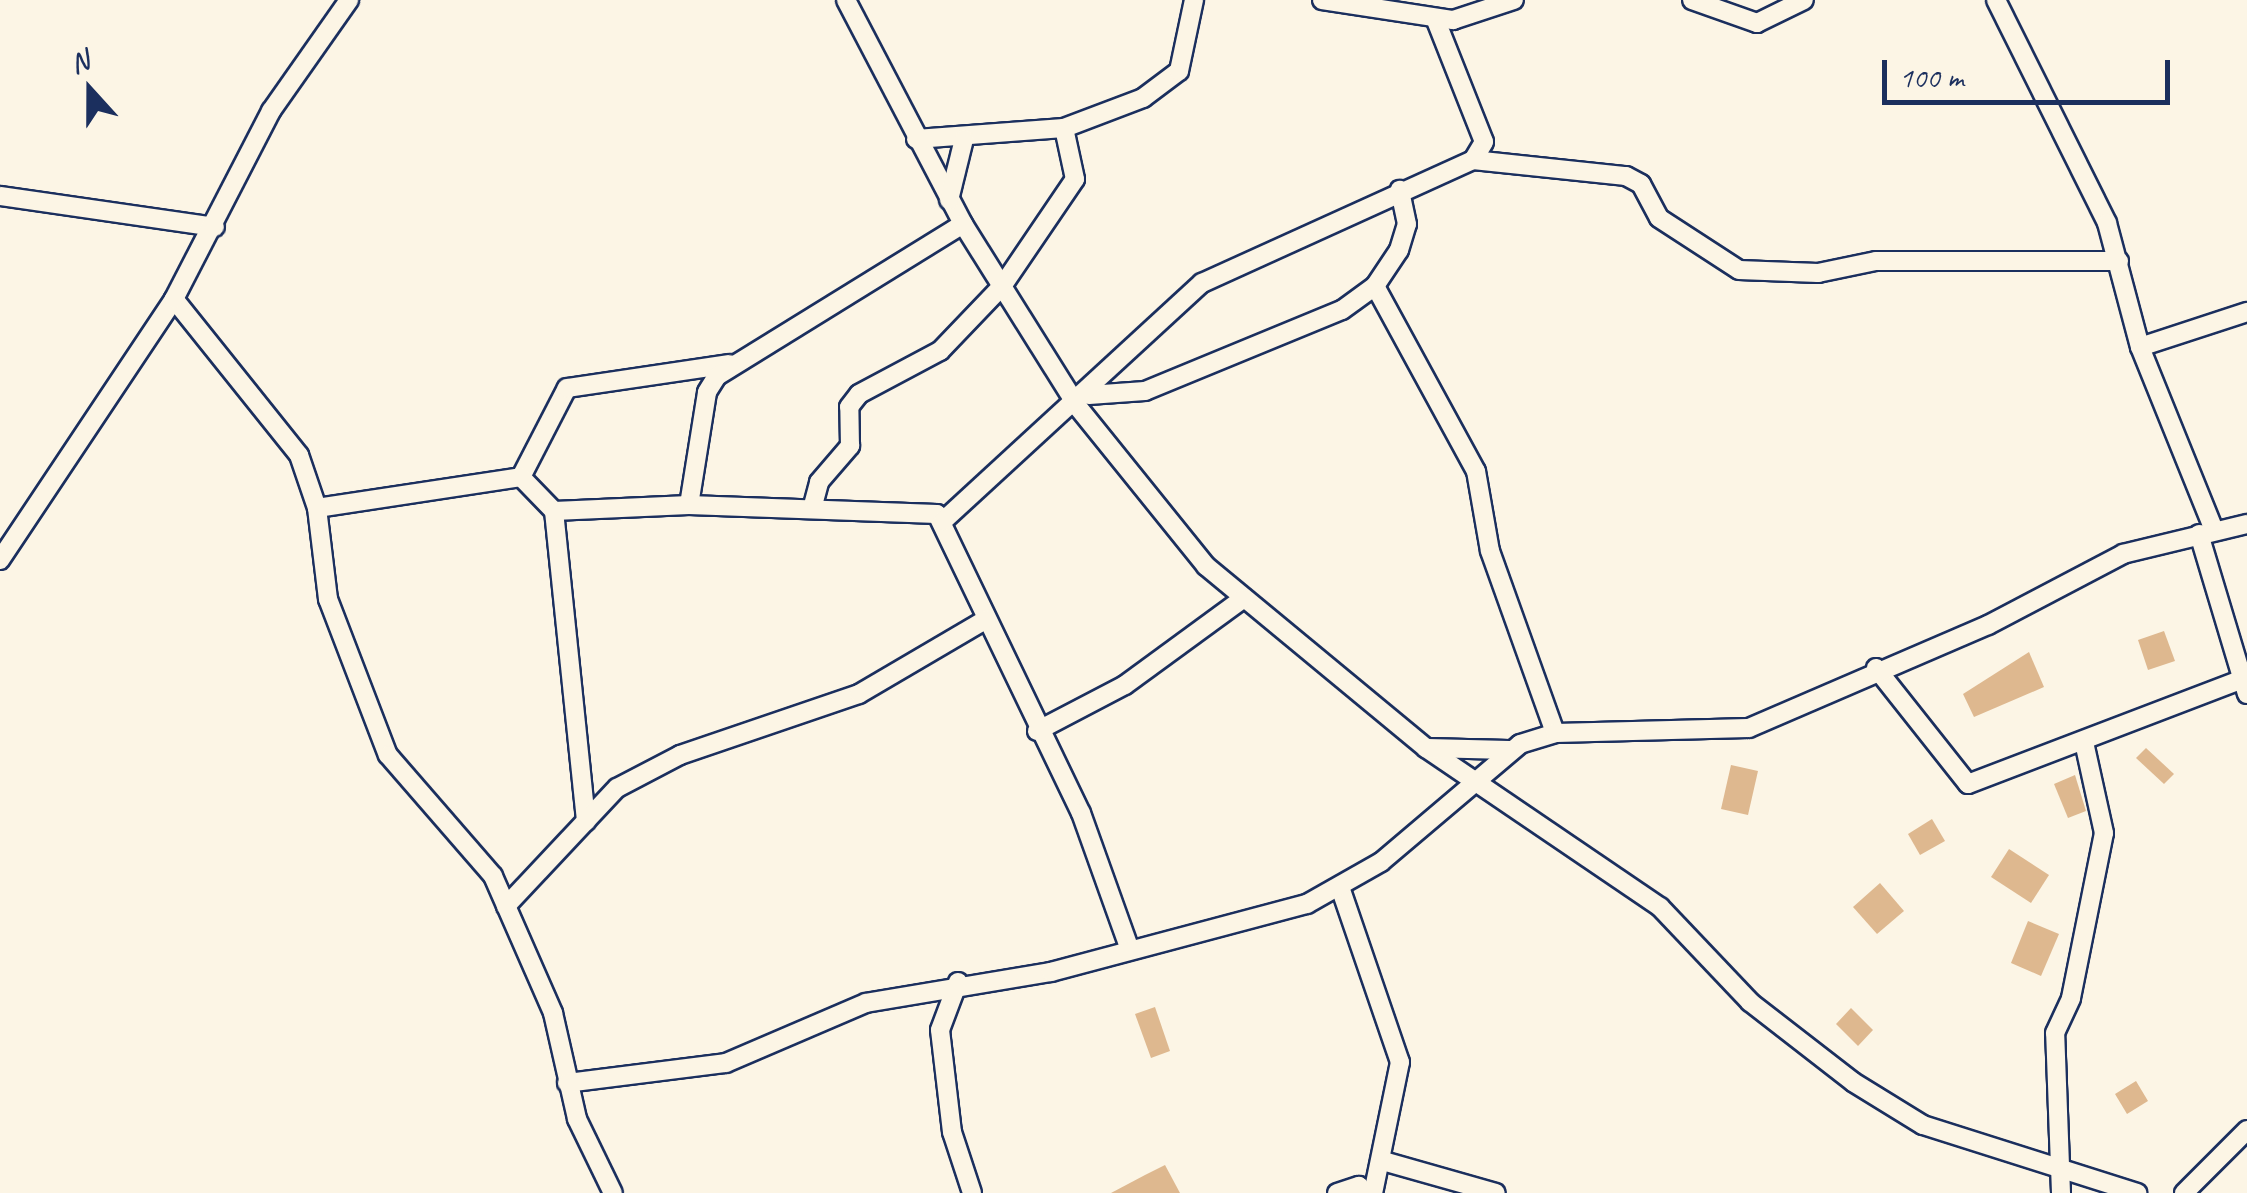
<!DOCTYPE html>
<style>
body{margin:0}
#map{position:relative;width:2247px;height:1193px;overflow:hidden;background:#fcf5e5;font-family:Caveat,sans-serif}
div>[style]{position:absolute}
.building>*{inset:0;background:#deb88f}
.roads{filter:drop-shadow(2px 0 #1b2f5e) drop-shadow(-2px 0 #1b2f5e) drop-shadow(0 2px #1b2f5e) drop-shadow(0 -2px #1b2f5e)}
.minor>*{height:18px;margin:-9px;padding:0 9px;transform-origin:9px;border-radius:9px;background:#fcf5e5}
span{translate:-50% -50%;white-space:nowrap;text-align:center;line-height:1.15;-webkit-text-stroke:8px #fcf5e5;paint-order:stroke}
.north{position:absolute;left:40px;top:40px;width:100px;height:100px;-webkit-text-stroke:8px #fcf5e5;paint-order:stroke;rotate:339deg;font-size:28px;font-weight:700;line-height:40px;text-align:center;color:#1b2f5e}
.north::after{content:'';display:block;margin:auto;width:35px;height:45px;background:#1b2f5e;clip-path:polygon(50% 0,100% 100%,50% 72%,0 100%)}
.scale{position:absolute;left:1882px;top:60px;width:288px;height:45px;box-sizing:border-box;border:5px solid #1b2f5e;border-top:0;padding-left:12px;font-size:30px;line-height:35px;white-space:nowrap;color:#1b2f5e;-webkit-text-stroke:8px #fcf5e5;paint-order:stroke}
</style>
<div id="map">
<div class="building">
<div style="clip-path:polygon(2164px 631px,2175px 661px,2148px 670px,2138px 640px)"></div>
<div style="clip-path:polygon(2029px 652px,2044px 687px,1974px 717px,1963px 694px)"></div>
<div style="clip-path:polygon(2146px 748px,2174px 774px,2164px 784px,2136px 758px)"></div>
<div style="clip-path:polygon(1731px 765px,1758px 771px,1748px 815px,1721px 809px)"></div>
<div style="clip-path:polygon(2075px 775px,2086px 811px,2068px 818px,2054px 784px)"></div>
<div style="clip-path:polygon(1932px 819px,1945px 841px,1920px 855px,1908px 834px)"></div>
<div style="clip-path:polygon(2009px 849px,2049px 875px,2031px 903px,1991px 877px)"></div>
<div style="clip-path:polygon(1880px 883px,1904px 911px,1877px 934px,1853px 907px)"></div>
<div style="clip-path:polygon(2028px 921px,2059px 934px,2041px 976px,2011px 963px)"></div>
<div style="clip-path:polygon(1155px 1007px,1170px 1051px,1151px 1058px,1135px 1014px)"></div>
<div style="clip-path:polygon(1851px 1008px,1873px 1030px,1858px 1046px,1836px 1024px)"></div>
<div style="clip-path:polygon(2136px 1081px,2148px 1101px,2127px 1114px,2115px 1094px)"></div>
<div style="clip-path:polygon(1165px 1165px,1180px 1193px,1111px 1193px,1145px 1175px)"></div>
</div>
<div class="roads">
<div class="minor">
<div style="left:846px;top:0;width:253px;rotate:62.4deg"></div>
<div style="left:963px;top:224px;width:215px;rotate:57.9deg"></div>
<div style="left:1077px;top:406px;width:206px;rotate:51.1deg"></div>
<div style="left:1206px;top:566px;width:286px;rotate:39.6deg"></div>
<div style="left:1426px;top:748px;width:283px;rotate:34.2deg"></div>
<div style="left:1660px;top:907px;width:131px;rotate:46.5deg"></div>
<div style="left:1750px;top:1002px;width:130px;rotate:37.8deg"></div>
<div style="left:1853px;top:1082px;width:82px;rotate:31.6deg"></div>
<div style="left:1923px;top:1125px;width:225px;rotate:17.6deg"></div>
<div style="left:1322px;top:0;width:133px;rotate:8.7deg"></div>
<div style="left:1453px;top:20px;width:64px;rotate:-18.2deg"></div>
<div style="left:1692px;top:0;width:69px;rotate:19.5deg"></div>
<div style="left:1757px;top:23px;width:52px;rotate:-26.1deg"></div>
<div style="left:1996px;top:0;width:249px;rotate:63.5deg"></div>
<div style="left:2107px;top:223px;width:128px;rotate:75.1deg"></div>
<div style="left:2140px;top:347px;width:197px;rotate:68deg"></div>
<div style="left:1435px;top:18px;width:133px;rotate:68.4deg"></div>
<div style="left:1484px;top:142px;width:21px;rotate:121deg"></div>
<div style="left:916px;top:139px;width:148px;rotate:-4.3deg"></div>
<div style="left:1064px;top:128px;width:85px;rotate:-20.8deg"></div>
<div style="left:1143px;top:98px;width:45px;rotate:-36.9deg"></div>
<div style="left:1179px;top:71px;width:73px;rotate:-78.1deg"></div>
<div style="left:0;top:196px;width:217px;rotate:8.2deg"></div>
<div style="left:949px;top:200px;width:63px;rotate:-76.2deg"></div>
<div style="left:1375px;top:286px;width:211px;rotate:61.4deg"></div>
<div style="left:1476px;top:471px;width:81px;rotate:80.1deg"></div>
<div style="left:1490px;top:551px;width:193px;rotate:70.3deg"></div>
<div style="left:174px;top:299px;width:200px;rotate:51.3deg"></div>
<div style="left:299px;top:455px;width:56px;rotate:71.2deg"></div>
<div style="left:317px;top:508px;width:92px;rotate:83.1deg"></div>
<div style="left:328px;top:599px;width:167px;rotate:69deg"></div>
<div style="left:388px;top:755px;width:160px;rotate:49deg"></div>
<div style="left:493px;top:876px;width:150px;rotate:66.3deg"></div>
<div style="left:553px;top:1013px;width:109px;rotate:77.2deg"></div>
<div style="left:577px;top:1119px;width:82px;rotate:64.1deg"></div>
<div style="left:2140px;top:347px;width:113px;rotate:-18.1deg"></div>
<div style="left:1089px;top:395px;width:56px;rotate:-4.1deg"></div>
<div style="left:1145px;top:391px;width:213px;rotate:-22.4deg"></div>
<div style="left:1342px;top:310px;width:41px;rotate:-36deg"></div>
<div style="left:1375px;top:286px;width:43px;rotate:-56.3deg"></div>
<div style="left:1399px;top:250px;width:27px;rotate:-73deg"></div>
<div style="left:1407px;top:224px;width:35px;rotate:-102deg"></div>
<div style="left:521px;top:477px;width:100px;rotate:-62.7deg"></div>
<div style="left:567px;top:388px;width:164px;rotate:-8.4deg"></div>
<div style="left:689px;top:505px;width:114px;rotate:-80.9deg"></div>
<div style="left:707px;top:392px;width:19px;rotate:-58deg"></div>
<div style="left:717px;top:376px;width:289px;rotate:-31.7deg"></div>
<div style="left:317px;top:508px;width:206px;rotate:-8.6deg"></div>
<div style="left:521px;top:477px;width:47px;rotate:45.9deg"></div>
<div style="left:554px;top:511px;width:312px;rotate:84.1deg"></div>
<div style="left:812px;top:509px;width:28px;rotate:-75deg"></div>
<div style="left:819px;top:482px;width:48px;rotate:-49.3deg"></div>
<div style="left:850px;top:446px;width:39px;rotate:-91deg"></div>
<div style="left:849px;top:407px;width:16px;rotate:-52deg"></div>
<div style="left:859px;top:394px;width:92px;rotate:-28deg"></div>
<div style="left:940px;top:351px;width:91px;rotate:-46.3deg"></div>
<div style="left:1003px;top:285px;width:128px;rotate:-55.8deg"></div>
<div style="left:1075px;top:179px;width:52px;rotate:-102.2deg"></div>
<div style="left:554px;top:511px;width:135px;rotate:-2.5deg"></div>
<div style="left:689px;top:505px;width:248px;rotate:2.1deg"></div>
<div style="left:937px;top:514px;width:332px;rotate:64.3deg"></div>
<div style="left:1081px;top:813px;width:142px;rotate:70.3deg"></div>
<div style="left:943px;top:521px;width:352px;rotate:-42.6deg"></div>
<div style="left:1202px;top:283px;width:298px;rotate:-24.4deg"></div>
<div style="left:1473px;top:160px;width:154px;rotate:6deg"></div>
<div style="left:1626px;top:176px;width:17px;rotate:28deg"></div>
<div style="left:1641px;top:184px;width:38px;rotate:62deg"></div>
<div style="left:1659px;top:218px;width:95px;rotate:33deg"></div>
<div style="left:1739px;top:270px;width:79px;rotate:2.2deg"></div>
<div style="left:1818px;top:273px;width:59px;rotate:-11.7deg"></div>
<div style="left:1876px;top:261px;width:243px"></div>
<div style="left:2199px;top:534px;width:167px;rotate:73.3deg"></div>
<div style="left:0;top:560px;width:314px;rotate:-56.3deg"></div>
<div style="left:174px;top:299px;width:212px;rotate:-62.7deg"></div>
<div style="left:271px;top:111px;width:136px;rotate:-54.9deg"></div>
<div style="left:1876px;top:668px;width:148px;rotate:51.6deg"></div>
<div style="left:1968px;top:784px;width:291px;rotate:-20.9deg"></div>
<div style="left:1037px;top:731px;width:99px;rotate:-27.6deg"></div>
<div style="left:1125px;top:685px;width:147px;rotate:-36.2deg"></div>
<div style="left:1426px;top:748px;width:84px;rotate:1.4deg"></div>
<div style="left:1341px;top:890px;width:182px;rotate:71.1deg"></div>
<div style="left:1400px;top:1062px;width:134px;rotate:101.6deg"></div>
<div style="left:506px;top:906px;width:162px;rotate:-46.8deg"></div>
<div style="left:617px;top:788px;width:71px;rotate:-27.6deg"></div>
<div style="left:680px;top:755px;width:189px;rotate:-18.8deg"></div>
<div style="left:859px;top:694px;width:148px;rotate:-30.4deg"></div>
<div style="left:958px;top:982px;width:51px;rotate:110.6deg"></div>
<div style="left:940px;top:1030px;width:103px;rotate:83.3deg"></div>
<div style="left:952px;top:1132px;width:64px;rotate:71.8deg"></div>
<div style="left:567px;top:1083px;width:160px;rotate:-7.2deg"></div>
<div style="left:726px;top:1063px;width:152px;rotate:-23.2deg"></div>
<div style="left:866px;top:1003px;width:188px;rotate:-9.5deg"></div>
<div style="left:1051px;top:972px;width:265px;rotate:-14.9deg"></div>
<div style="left:1307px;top:904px;width:85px;rotate:-29.6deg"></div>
<div style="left:1381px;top:862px;width:182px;rotate:-40.3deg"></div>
<div style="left:1520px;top:744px;width:37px;rotate:-17deg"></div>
<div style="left:1555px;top:733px;width:194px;rotate:-1.5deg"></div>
<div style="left:1749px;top:728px;width:260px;rotate:-23.3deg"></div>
<div style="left:1988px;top:625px;width:153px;rotate:-27.7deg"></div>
<div style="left:2123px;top:554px;width:128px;rotate:-13.6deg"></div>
<div style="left:1383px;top:1161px;width:117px;rotate:15.8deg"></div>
<div style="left:1337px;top:1193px;width:23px;rotate:-18deg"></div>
<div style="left:1359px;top:1186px;width:8px;rotate:67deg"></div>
<div style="left:2061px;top:1193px;width:160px;rotate:-92.1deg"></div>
<div style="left:2055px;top:1033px;width:38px;rotate:-65deg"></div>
<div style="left:2071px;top:998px;width:168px;rotate:-78.7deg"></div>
<div style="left:2104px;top:833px;width:93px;rotate:-102.4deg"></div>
<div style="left:2184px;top:1193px;width:89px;rotate:-45deg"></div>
</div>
</div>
<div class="north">N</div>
<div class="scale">100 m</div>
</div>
